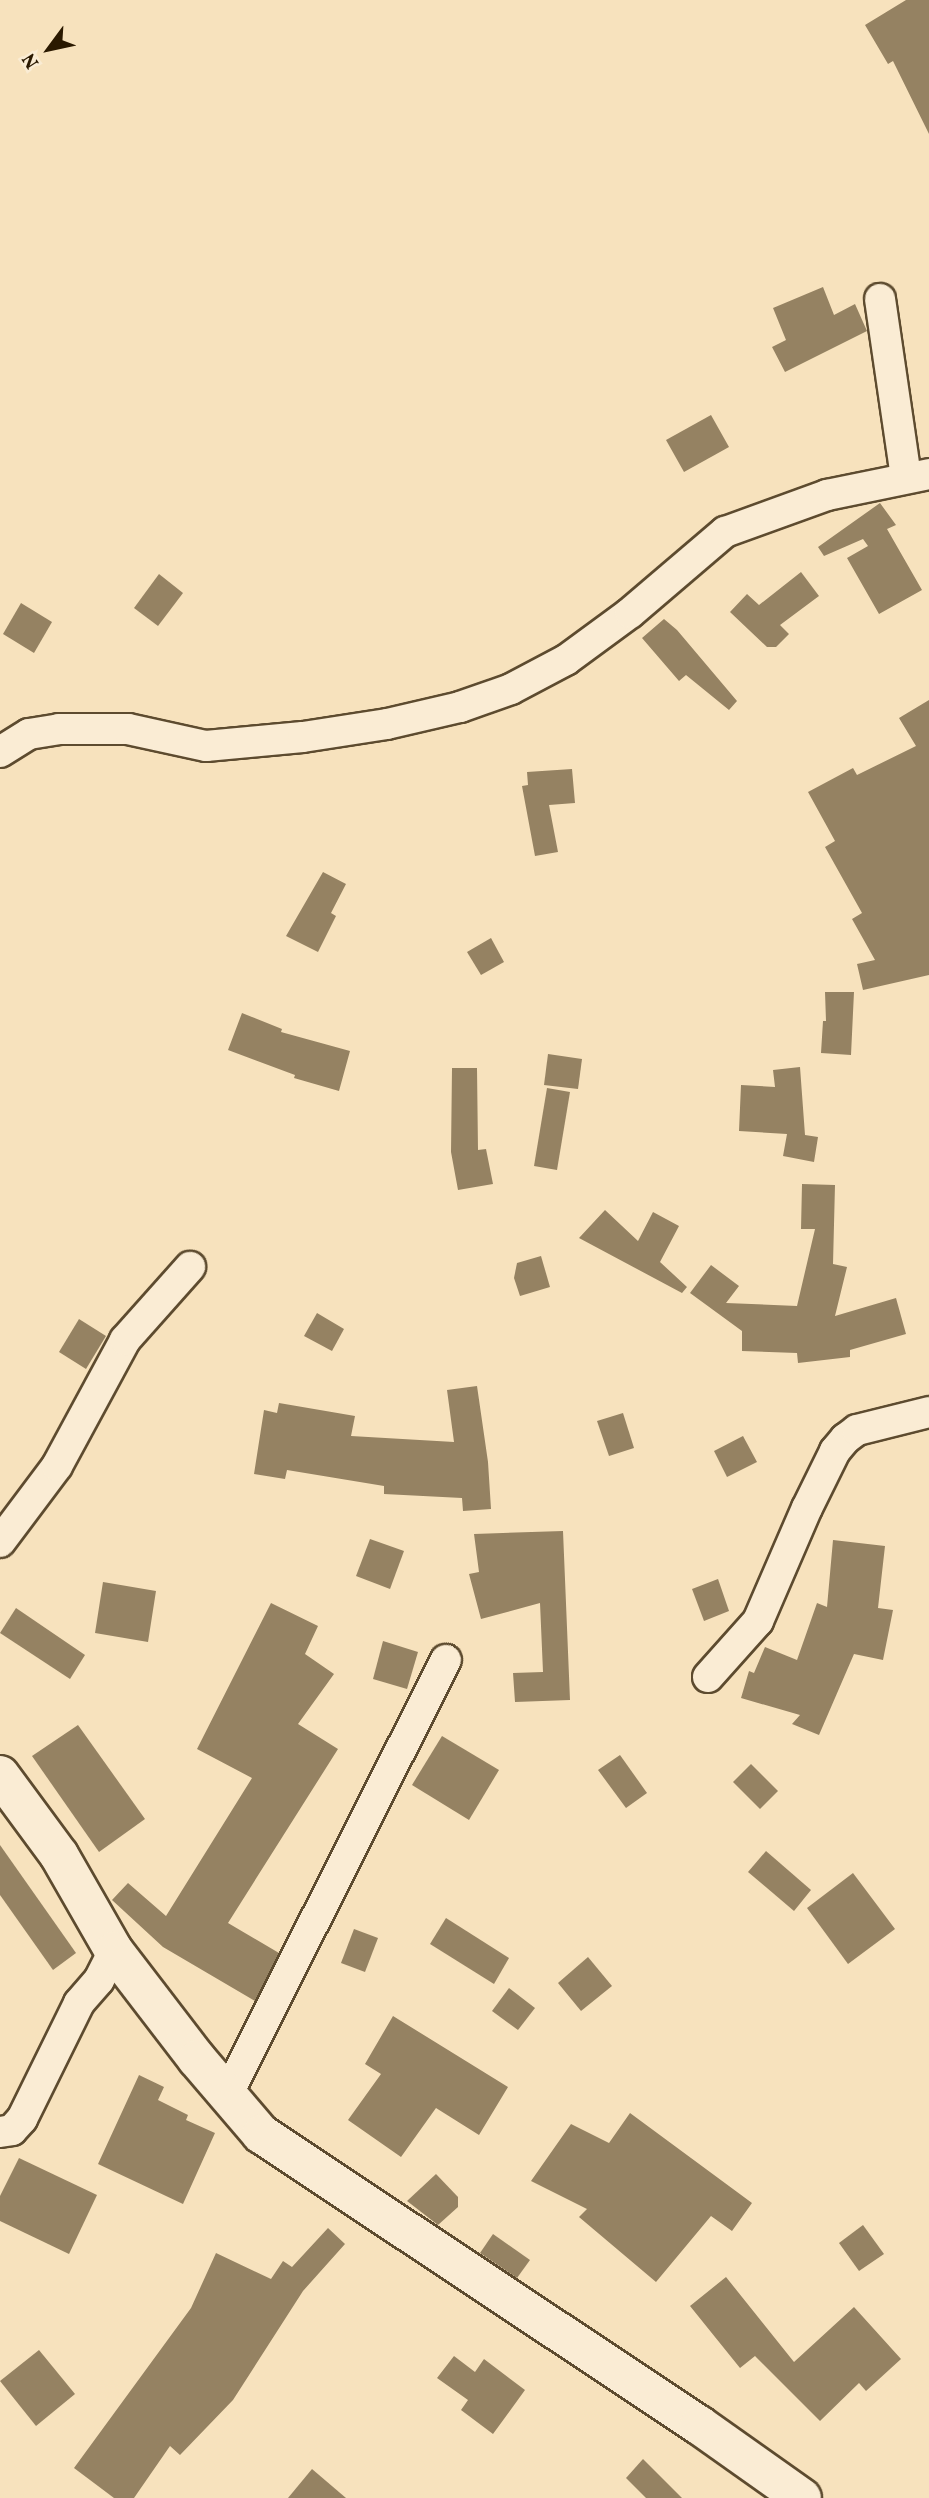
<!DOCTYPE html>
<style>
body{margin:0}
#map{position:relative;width:929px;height:2498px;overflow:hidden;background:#f7e2bd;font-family:Vollkorn,serif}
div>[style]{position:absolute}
.building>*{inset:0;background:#958262}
.roads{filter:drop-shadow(2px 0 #5d4b2f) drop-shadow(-2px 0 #5d4b2f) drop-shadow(0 2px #5d4b2f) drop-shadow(0 -2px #5d4b2f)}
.street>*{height:30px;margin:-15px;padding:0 15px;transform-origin:15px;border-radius:15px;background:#faecd4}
.secondary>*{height:38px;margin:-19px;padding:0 19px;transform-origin:19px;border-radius:19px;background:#faecd4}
span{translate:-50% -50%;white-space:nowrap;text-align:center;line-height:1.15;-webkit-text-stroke:6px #faecd4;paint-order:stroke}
.north{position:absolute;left:14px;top:14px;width:70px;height:70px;-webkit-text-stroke:5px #faecd4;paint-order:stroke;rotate:237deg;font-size:19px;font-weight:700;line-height:28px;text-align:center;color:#2a1900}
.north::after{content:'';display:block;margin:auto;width:24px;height:32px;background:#2a1900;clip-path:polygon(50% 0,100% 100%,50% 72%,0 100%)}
</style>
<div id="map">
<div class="building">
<div style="clip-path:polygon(906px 0,929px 0,929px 134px,893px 61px,888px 64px,865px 25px)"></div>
<div style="clip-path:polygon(823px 287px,834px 315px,855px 304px,867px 331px,785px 372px,772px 347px,786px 340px,773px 308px)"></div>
<div style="clip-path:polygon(711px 415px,729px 447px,684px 472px,666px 440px)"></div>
<div style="clip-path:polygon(880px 503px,896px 525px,887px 529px,922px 590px,879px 614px,847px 558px,868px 546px,863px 539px,824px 556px,818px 547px)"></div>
<div style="clip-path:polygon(801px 572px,819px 596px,780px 625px,789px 634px,776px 647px,767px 647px,730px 612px,747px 594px,759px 605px)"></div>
<div style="clip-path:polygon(159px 574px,183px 593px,158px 626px,134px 608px)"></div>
<div style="clip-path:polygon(21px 603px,52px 622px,34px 653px,3px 634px)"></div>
<div style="clip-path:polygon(664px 619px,677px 630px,737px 701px,729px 710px,686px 675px,679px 681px,642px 638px)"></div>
<div style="clip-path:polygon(929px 700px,929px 975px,863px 990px,857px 964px,875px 960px,852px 919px,862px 913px,825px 847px,835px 841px,808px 792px,853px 768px,857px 775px,916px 746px,899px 718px)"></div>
<div style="clip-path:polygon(572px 769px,575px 803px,549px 805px,558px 852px,535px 856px,522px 786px,528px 785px,527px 772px)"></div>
<div style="clip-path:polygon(323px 872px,346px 884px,331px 913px,336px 916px,318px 952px,286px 936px)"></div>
<div style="clip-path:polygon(491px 938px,504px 962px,481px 975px,467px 952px)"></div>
<div style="clip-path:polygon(825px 992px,854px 992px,851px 1055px,821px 1053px,823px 1021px,826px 1021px)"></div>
<div style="clip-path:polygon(242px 1013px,282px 1029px,281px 1032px,350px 1051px,339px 1091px,294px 1078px,295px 1075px,228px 1050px)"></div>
<div style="clip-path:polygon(548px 1054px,582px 1059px,578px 1089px,544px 1085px)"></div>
<div style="clip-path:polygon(800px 1067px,805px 1135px,818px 1137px,814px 1162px,783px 1156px,787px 1134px,739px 1131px,741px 1085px,775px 1087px,773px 1070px)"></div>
<div style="clip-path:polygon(452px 1068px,477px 1068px,478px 1150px,486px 1149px,493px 1184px,458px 1190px,451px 1152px)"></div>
<div style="clip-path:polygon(547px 1088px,570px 1092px,557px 1170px,534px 1166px)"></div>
<div style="clip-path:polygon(802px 1184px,835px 1185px,833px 1264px,847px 1267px,835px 1316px,896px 1298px,906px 1334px,850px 1350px,850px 1357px,798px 1363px,797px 1353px,742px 1351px,742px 1331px,690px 1293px,711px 1265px,739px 1286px,726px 1303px,797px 1306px,815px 1229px,801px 1229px)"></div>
<div style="clip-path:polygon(605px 1210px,638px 1241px,653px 1212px,679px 1226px,660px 1262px,687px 1287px,682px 1293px,579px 1238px)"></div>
<div style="clip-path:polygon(541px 1256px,550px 1287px,520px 1296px,514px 1278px,517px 1263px)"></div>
<div style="clip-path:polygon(317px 1313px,344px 1329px,332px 1351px,304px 1336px)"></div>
<div style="clip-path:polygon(79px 1319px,106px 1336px,86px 1369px,59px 1352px)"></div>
<div style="clip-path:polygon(477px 1386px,488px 1462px,491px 1509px,463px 1511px,462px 1498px,384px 1494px,384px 1486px,287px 1470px,285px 1479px,254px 1474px,264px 1410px,277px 1413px,279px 1403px,355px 1416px,351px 1436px,454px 1442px,447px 1390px)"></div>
<div style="clip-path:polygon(623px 1413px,634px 1448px,609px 1456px,597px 1421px)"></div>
<div style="clip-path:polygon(743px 1436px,757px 1462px,727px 1477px,714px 1451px)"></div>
<div style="clip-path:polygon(563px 1531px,570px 1700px,515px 1702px,513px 1673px,543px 1672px,540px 1603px,481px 1619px,469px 1574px,479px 1572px,474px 1534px)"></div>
<div style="clip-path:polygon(370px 1539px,404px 1551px,390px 1589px,356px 1576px)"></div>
<div style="clip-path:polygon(833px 1540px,885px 1546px,878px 1608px,893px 1610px,883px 1660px,854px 1654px,819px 1735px,792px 1724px,800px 1715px,741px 1698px,749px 1671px,754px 1673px,765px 1647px,797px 1660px,817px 1603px,827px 1607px)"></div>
<div style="clip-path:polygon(718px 1579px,729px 1611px,704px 1621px,692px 1589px)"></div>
<div style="clip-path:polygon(103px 1582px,156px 1591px,148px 1642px,95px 1633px)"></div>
<div style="clip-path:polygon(271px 1603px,318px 1626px,305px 1654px,334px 1674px,298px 1724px,338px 1749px,228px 1923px,279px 1953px,255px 2001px,163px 1947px,112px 1900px,128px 1883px,166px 1916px,252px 1778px,197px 1749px)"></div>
<div style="clip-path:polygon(16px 1608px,85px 1655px,70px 1679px,0 1633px)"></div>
<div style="clip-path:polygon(383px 1641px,418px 1652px,407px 1689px,373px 1679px)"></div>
<div style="clip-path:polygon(78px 1725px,145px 1819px,99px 1852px,32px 1756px)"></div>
<div style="clip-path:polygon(442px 1736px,499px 1770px,469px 1820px,412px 1785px)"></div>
<div style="clip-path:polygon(620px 1755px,647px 1793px,626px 1808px,598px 1770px)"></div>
<div style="clip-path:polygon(751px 1764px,778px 1791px,760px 1809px,733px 1782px)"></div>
<div style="clip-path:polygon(0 1845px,76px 1953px,53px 1970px,0 1895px)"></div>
<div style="clip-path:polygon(766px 1851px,811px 1890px,794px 1911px,748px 1872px)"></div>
<div style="clip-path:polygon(853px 1873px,895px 1929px,848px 1964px,807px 1908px)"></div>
<div style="clip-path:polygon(446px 1918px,509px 1958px,494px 1984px,430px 1944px)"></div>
<div style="clip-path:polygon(354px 1929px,378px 1938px,365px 1972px,341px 1963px)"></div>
<div style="clip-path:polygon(588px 1957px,612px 1986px,581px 2011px,558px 1983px)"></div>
<div style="clip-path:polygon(509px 1988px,535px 2008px,518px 2030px,492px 2011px)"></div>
<div style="clip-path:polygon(393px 2016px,508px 2087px,479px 2135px,436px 2108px,401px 2157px,348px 2120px,381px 2074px,365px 2064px)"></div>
<div style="clip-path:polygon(139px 2075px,164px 2087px,158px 2100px,188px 2115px,186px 2120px,215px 2133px,183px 2204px,98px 2164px)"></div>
<div style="clip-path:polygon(630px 2113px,752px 2203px,732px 2231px,711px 2216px,656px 2282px,579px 2217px,587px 2209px,531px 2181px,571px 2124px,609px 2143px)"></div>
<div style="clip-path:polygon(19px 2158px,97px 2195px,69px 2254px,0 2221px,0 2196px)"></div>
<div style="clip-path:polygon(436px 2174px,458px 2197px,458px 2207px,438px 2225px,407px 2201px)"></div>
<div style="clip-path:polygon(863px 2225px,884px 2254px,859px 2271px,839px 2243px)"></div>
<div style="clip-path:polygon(328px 2228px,345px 2244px,303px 2291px,233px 2400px,180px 2455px,170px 2446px,134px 2498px,114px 2498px,74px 2468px,191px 2308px,216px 2253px,271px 2279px,283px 2261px,292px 2267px)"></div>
<div style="clip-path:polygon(493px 2234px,530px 2260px,517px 2278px,480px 2253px)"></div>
<div style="clip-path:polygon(726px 2277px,794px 2362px,854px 2307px,901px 2359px,866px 2391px,859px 2383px,820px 2421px,755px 2356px,740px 2368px,690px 2306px)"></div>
<div style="clip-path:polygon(39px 2350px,75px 2394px,36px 2426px,0 2381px)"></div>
<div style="clip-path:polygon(454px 2356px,475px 2372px,484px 2359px,525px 2390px,493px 2434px,461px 2410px,468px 2400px,437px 2378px)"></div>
<div style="clip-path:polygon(643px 2459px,682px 2498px,646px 2498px,626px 2478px)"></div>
<div style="clip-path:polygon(312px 2469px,346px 2498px,288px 2498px)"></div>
</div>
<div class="roads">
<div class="street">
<div style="left:880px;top:299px;width:180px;rotate:81.7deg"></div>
<div style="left:0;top:752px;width:34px;rotate:-32deg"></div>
<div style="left:29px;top:734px;width:30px;rotate:-9deg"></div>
<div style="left:59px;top:729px;width:69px"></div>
<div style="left:128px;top:729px;width:80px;rotate:12.3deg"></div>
<div style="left:206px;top:746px;width:97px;rotate:-5.3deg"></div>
<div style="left:303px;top:737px;width:85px;rotate:-8.8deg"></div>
<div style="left:387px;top:724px;width:75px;rotate:-13.1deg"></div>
<div style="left:460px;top:707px;width:54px;rotate:-19.4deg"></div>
<div style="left:511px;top:689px;width:62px;rotate:-27.8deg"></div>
<div style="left:566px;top:660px;width:79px;rotate:-36.3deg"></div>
<div style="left:630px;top:613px;width:125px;rotate:-40.5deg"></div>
<div style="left:725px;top:532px;width:109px;rotate:-19.9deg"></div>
<div style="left:827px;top:495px;width:104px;rotate:-11.6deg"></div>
<div style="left:0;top:1542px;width:95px;rotate:-53.1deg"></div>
<div style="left:57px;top:1466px;width:143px;rotate:-61.6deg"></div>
<div style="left:125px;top:1340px;width:98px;rotate:-48.3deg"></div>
<div style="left:708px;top:1677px;width:75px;rotate:-48.2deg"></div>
<div style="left:758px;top:1621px;width:123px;rotate:-66.6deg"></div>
<div style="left:807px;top:1508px;width:64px;rotate:-63.8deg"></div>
<div style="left:835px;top:1451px;width:16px;rotate:-50deg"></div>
<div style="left:845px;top:1439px;width:15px;rotate:-37deg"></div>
<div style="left:857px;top:1430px;width:74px;rotate:-14deg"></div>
<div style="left:227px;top:2095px;width:487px;rotate:-63.3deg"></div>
<div style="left:0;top:2132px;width:12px;rotate:-9deg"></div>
<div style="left:12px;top:2130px;width:15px;rotate:-48deg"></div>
<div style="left:22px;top:2119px;width:129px;rotate:-63.8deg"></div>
<div style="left:79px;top:2003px;width:30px;rotate:-49deg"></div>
<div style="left:99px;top:1980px;width:33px;rotate:-63deg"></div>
</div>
<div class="secondary">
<div style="left:0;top:1775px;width:99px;rotate:53.6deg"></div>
<div style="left:59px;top:1855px;width:111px;rotate:60.2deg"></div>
<div style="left:114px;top:1951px;width:136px;rotate:52.5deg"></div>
<div style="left:197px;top:2059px;width:99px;rotate:49.5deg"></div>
<div style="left:261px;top:2134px;width:526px;rotate:33.6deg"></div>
<div style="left:699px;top:2425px;width:126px;rotate:35.3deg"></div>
</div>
</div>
<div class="north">N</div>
</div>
